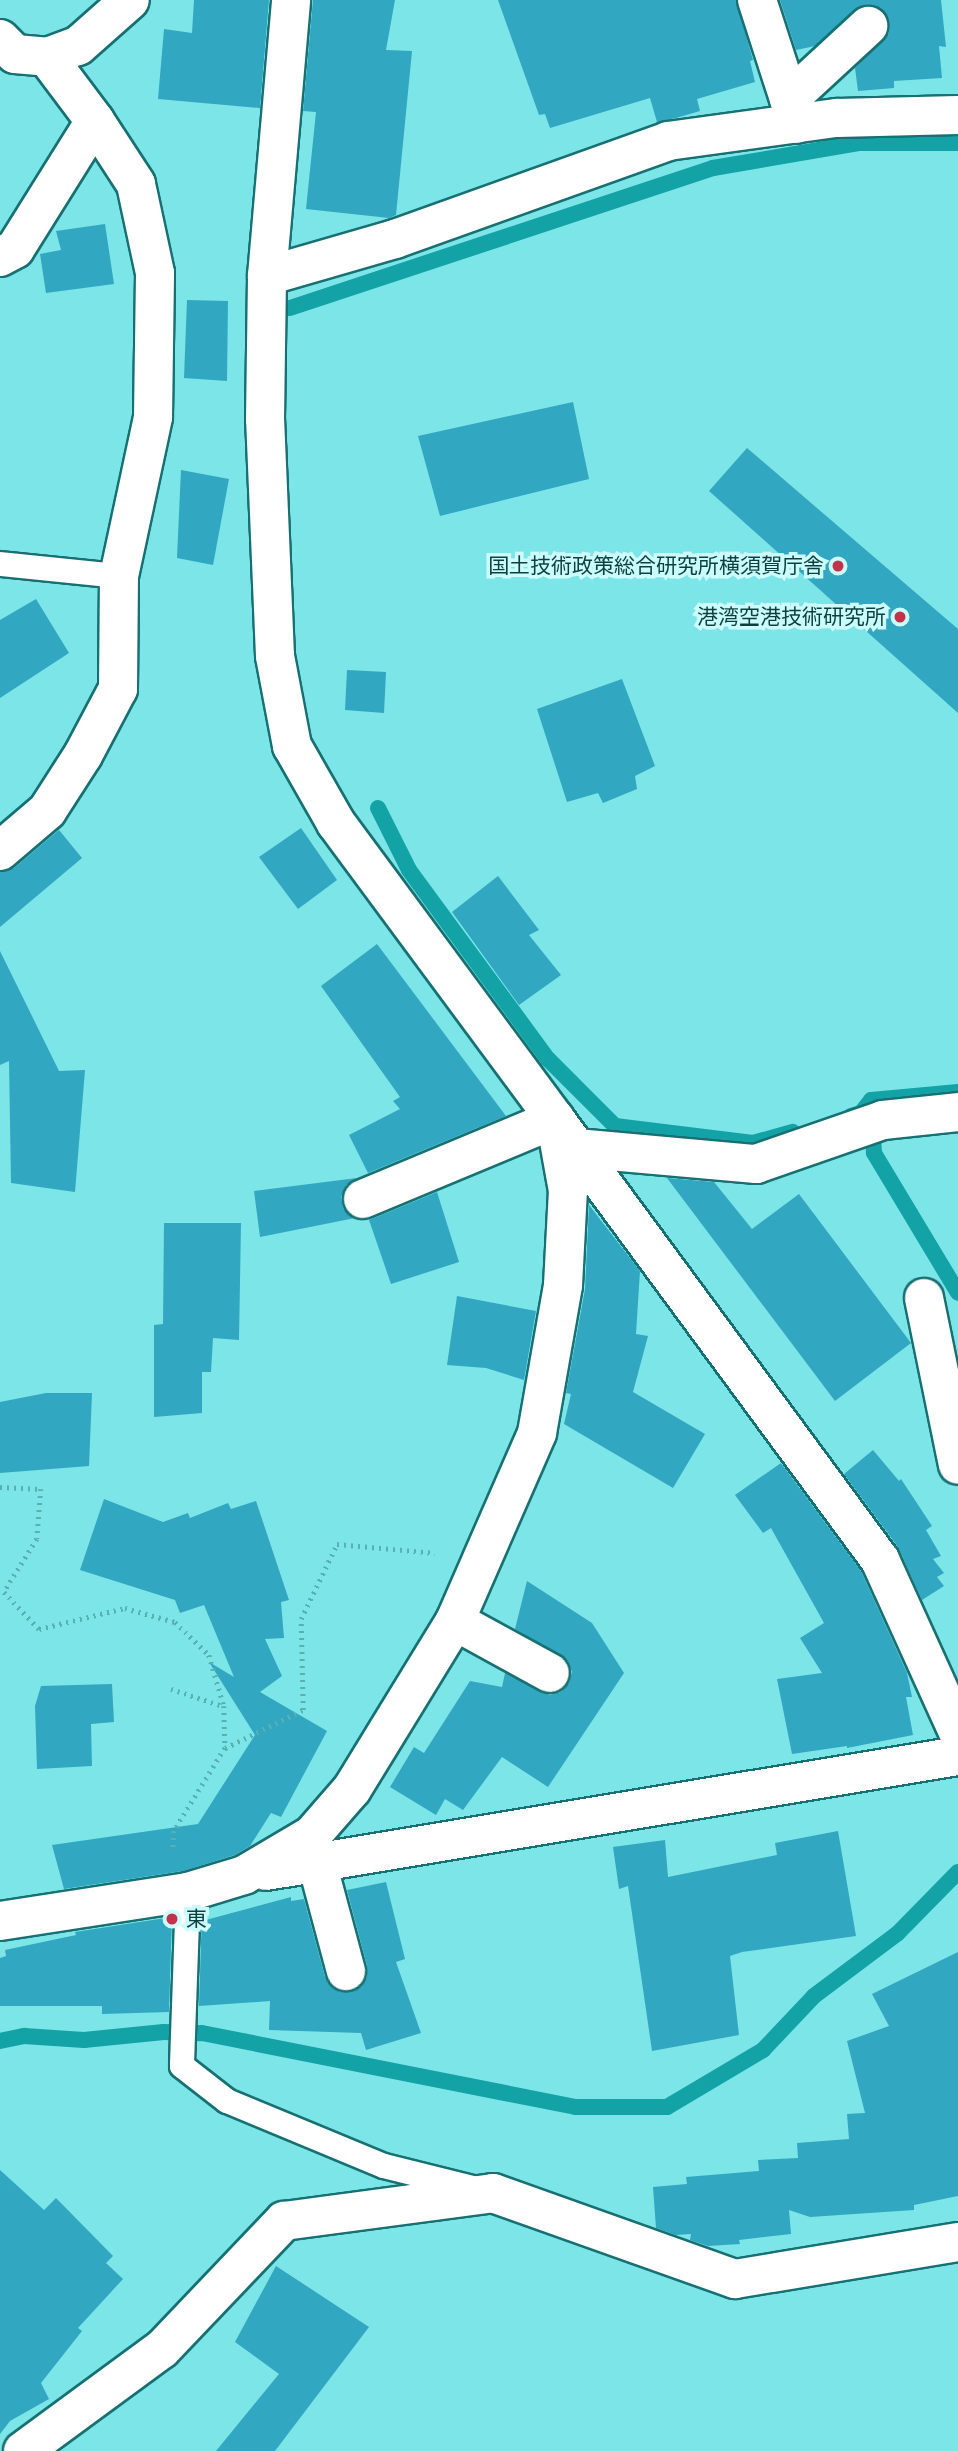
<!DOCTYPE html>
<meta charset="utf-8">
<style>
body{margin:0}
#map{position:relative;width:958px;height:2451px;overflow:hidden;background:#7ce5e7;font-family:"PT Sans Narrow","Noto Sans JP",sans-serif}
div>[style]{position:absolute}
.stream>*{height:16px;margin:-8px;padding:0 8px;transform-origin:8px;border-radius:8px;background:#13a3a6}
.building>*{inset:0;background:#31a7c2}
.path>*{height:4.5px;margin-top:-2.25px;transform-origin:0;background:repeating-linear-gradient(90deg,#59b0b1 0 2px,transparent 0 7px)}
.roads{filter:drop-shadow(2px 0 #177072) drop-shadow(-2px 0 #177072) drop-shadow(0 2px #177072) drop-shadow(0 -2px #177072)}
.service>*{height:24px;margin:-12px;padding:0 12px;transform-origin:12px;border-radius:12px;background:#fff}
.minor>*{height:38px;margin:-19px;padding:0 19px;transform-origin:19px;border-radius:19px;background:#fff}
.tertiary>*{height:38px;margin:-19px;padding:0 19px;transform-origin:19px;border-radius:19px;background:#fff}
.dots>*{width:19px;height:19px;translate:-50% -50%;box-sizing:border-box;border:4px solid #ccfdfd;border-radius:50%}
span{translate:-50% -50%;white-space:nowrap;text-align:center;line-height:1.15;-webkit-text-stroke:7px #ccfdfd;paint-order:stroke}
.poi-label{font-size:21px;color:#0f3e3f}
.right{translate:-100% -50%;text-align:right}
.left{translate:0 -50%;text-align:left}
</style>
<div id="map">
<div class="stream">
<div style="left:290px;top:308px;width:446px;rotate:-18.3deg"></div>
<div style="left:713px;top:168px;width:149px;rotate:-9.7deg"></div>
<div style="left:860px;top:143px;width:98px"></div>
<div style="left:378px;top:808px;width:69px;rotate:63.4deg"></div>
<div style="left:409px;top:870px;width:235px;rotate:53.7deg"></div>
<div style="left:548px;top:1059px;width:95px;rotate:45deg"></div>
<div style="left:615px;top:1126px;width:139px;rotate:7deg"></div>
<div style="left:753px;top:1143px;width:41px;rotate:-15.8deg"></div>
<div style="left:958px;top:1092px;width:87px;rotate:174.7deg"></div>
<div style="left:871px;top:1100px;width:53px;rotate:86.8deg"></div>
<div style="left:874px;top:1153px;width:163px;rotate:59deg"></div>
<div style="left:851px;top:1116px;width:10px;rotate:-17deg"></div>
<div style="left:861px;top:1113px;width:16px;rotate:-52deg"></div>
<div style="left:0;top:2041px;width:25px;rotate:-12deg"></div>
<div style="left:24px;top:2036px;width:60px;rotate:3.8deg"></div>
<div style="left:84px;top:2040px;width:80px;rotate:-5.7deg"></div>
<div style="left:164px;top:2032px;width:38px;rotate:2deg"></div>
<div style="left:202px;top:2033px;width:381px;rotate:11.2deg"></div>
<div style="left:576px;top:2107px;width:91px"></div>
<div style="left:667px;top:2107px;width:112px;rotate:-30.7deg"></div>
<div style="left:763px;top:2050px;width:74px;rotate:-46.6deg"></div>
<div style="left:814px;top:1996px;width:104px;rotate:-36.8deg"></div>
<div style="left:897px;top:1934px;width:87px;rotate:-45.5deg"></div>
</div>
<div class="building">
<div style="clip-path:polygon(194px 0,269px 0,260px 108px,158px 99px,164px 29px,192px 33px)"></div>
<div style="clip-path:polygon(313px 0,395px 0,386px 50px,412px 51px,396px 215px,389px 218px,306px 209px,316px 112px,303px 111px)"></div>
<div style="clip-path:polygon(498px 0,736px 0,753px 60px,750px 61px,755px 82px,697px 99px,700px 111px,676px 118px,657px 122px,650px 98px,550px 128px,545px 114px,539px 115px)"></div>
<div style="clip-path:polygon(780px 0,941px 0,946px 47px,939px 46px,942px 78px,894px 81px,894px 88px,858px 91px,855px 68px,889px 33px,889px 22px,884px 12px,874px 5px,863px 5px,815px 46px,796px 50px)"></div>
<div style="clip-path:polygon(105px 224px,114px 284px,46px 293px,40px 254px,61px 250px,56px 231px)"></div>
<div style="clip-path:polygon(187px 300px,228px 301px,227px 381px,184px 378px)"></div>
<div style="clip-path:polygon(573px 402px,589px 479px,440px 516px,418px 436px)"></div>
<div style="clip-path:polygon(747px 448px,958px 629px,958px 713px,709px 491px)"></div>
<div style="clip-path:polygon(181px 470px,229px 479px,213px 565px,177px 558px)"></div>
<div style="clip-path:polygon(36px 599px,69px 653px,0 698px,0 620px)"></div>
<div style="clip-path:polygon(347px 670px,386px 672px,384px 713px,345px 710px)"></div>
<div style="clip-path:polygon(622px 679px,655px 766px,635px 776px,637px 789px,603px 803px,598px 793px,567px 802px,537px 709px)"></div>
<div style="clip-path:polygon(301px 828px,337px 880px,298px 909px,259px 857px)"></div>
<div style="clip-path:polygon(59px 830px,82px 858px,0 927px,0 872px,14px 868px)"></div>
<div style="clip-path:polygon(498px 876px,539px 930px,529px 935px,561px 975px,519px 1005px,452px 912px)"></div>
<div style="clip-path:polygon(377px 944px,506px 1116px,368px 1173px,349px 1135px,400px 1109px,393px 1101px,400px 1097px,321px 986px)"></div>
<div style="clip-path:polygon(0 951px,59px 1071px,85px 1070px,75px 1192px,11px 1183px,9px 1061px,0 1065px)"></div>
<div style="clip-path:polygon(357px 1178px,346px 1185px,341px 1197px,343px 1208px,355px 1218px,260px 1237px,254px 1191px)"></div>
<div style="clip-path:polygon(667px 1178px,714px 1182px,752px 1229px,799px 1194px,911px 1343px,835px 1401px)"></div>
<div style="clip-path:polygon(437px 1192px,459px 1262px,391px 1284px,369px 1220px)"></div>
<div style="clip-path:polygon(589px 1205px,640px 1271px,636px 1334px,648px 1336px,633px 1392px,705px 1434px,673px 1488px,564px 1424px,571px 1394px,566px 1393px,585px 1289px)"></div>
<div style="clip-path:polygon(164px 1223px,241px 1223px,239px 1340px,213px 1338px,211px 1372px,202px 1372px,202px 1413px,154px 1417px,154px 1325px,163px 1324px)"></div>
<div style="clip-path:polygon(457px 1296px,536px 1311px,524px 1380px,486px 1368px,447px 1365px)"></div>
<div style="clip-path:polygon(46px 1393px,92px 1393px,89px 1466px,0 1473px,0 1402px)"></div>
<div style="clip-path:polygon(873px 1450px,899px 1481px,901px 1479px,932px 1526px,926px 1530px,941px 1556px,933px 1559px,944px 1573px,937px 1577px,944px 1586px,922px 1600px,898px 1547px,844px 1474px)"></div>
<div style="clip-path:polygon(781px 1463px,861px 1571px,907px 1673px,912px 1697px,906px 1697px,913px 1735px,847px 1748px,847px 1746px,792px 1754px,777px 1679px,822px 1673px,800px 1638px,824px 1623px,771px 1528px,763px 1533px,735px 1495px)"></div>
<div style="clip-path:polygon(104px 1499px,163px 1522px,188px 1513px,190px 1518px,228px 1503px,231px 1509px,256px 1501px,289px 1600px,281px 1602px,284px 1638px,265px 1639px,282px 1676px,260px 1692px,327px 1731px,281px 1817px,271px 1813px,250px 1846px,235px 1855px,183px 1871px,64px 1889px,52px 1845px,198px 1824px,255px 1735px,209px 1662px,234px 1677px,204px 1605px,180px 1613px,175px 1600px,80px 1570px)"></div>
<div style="clip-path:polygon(527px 1581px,592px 1623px,624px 1673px,548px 1787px,502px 1757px,463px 1810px,445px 1799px,436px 1815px,390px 1787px,414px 1747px,424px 1753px,470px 1681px,502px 1687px,505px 1673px,550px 1695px,561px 1692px,569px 1683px,572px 1672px,568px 1661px,515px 1629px)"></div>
<div style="clip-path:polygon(112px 1684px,114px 1722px,91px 1724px,92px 1766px,37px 1769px,35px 1706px,41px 1686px)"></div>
<div style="clip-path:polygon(838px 1831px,856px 1936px,742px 1952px,730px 1956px,739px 2035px,652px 2051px,628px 1886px,619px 1889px,613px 1847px,665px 1840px,668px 1877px,777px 1855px,775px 1843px)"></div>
<div style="clip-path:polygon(386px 1882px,405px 1959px,396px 1962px,421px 2033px,366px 2050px,361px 2033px,269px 2030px,270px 2001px,199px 2006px,202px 1911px,210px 1908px,202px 1921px,291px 1897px,291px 1901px,304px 1899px,325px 1977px,331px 1987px,340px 1992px,351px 1992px,362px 1986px,367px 1977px,367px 1966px,347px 1890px)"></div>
<div style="clip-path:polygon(172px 1917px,169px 2012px,102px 2014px,102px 2006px,0 2006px,0 1958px,6px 1956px,5px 1950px,76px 1935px,75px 1932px)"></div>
<div style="clip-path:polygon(958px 1952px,958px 2196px,914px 2205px,914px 2210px,810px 2217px,789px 2210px,791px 2234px,739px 2240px,740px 2244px,708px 2246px,690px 2240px,691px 2234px,676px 2235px,656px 2228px,653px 2187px,687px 2184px,686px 2177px,759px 2171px,758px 2160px,798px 2158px,797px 2143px,849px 2139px,847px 2114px,865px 2113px,847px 2041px,889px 2026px,872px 1994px)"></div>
<div style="clip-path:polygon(0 2170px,44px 2210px,56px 2198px,113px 2256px,106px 2263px,123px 2279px,78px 2328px,82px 2331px,41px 2383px,49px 2399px,10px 2421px,0 2434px)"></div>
<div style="clip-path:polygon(276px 2266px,369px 2327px,275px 2451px,216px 2451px,279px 2374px,235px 2342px)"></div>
</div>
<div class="path">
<div style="left:0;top:1487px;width:41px;rotate:2.8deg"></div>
<div style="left:41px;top:1489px;width:50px;rotate:94.6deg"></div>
<div style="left:37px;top:1539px;width:62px;rotate:121.9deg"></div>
<div style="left:4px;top:1592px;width:51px;rotate:46.6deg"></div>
<div style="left:39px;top:1629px;width:89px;rotate:-13.7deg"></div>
<div style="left:125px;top:1608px;width:52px;rotate:15.6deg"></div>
<div style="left:175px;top:1622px;width:47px;rotate:44.1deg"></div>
<div style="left:209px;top:1655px;width:53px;rotate:73.6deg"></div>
<div style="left:224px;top:1706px;width:42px;rotate:88.6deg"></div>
<div style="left:225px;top:1748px;width:97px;rotate:121.6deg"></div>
<div style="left:174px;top:1831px;width:18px;rotate:93deg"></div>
<div style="left:171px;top:1689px;width:55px;rotate:18.1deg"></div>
<div style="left:225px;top:1748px;width:87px;rotate:-26deg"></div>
<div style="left:303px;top:1710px;width:91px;rotate:-91.3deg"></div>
<div style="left:301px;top:1619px;width:83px;rotate:-64.4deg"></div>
<div style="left:337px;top:1544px;width:98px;rotate:5.2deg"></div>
</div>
<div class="roads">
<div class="service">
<div style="left:0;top:564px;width:120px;rotate:5.8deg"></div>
<div style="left:188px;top:1892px;width:174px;rotate:92deg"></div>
<div style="left:182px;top:2066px;width:57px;rotate:37.9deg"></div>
<div style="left:227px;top:2101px;width:170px;rotate:22.5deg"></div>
<div style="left:384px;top:2166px;width:92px;rotate:13.9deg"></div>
</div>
<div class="minor">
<div style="left:757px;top:0;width:130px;rotate:72.1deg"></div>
<div style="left:789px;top:99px;width:108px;rotate:-42.7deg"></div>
<div style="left:0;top:257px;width:17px;rotate:-28deg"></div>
<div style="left:15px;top:249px;width:151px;rotate:-58deg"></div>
<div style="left:267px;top:276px;width:133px;rotate:-16.1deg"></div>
<div style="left:395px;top:239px;width:290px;rotate:-19.7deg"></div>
<div style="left:668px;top:141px;width:171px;rotate:-7.8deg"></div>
<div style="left:837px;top:118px;width:121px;rotate:-1.4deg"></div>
<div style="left:0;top:851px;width:62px;rotate:-40.4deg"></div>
<div style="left:47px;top:811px;width:67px;rotate:-57.3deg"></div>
<div style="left:83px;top:755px;width:75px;rotate:-62.1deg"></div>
<div style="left:118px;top:689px;width:113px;rotate:-89.5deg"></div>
<div style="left:119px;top:576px;width:163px;rotate:-77.9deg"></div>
<div style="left:153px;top:417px;width:144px;rotate:-89.2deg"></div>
<div style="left:155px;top:273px;width:91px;rotate:-102.1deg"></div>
<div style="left:136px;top:184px;width:75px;rotate:-123.1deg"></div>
<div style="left:95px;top:121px;width:80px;rotate:-126.9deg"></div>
<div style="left:576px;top:1148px;width:181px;rotate:5.1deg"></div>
<div style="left:756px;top:1164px;width:134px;rotate:-19.1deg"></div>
<div style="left:883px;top:1120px;width:75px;rotate:-6.1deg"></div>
<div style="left:363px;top:1199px;width:208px;rotate:-22.6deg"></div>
<div style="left:555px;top:1119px;width:548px;rotate:53.61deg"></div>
<div style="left:880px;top:1560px;width:189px;rotate:65.6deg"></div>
<div style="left:924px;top:1298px;width:170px;rotate:78.5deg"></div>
<div style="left:455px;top:1621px;width:108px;rotate:28.7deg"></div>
<div style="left:317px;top:1863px;width:112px;rotate:75deg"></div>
<div style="left:266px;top:1871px;width:701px;rotate:-9.44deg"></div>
<div style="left:0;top:1921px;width:190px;rotate:-8.8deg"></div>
<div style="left:188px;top:1892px;width:59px;rotate:-16.9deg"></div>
<div style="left:244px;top:1875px;width:79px;rotate:-30.5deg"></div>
<div style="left:312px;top:1835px;width:61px;rotate:-49deg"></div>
<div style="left:352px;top:1789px;width:197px;rotate:-58.5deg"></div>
<div style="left:455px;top:1621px;width:205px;rotate:-66.4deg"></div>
<div style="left:537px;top:1433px;width:150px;rotate:-80deg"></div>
<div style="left:563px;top:1285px;width:94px;rotate:-87deg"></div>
<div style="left:568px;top:1191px;width:73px;rotate:-100.2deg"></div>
<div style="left:555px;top:1119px;width:368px;rotate:-126.5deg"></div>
<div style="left:336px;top:823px;width:89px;rotate:-119.7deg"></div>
<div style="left:292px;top:746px;width:92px;rotate:-100.7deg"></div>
<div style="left:275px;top:656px;width:236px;rotate:-92.4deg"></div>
<div style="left:265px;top:420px;width:144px;rotate:-89.2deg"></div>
<div style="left:267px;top:276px;width:277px;rotate:-85deg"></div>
<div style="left:23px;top:2451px;width:172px;rotate:-36.3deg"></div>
<div style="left:162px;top:2349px;width:177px;rotate:-46.4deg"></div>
<div style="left:284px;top:2221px;width:211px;rotate:-7.6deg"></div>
<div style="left:493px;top:2193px;width:257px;rotate:19.6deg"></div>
<div style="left:735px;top:2279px;width:226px;rotate:-9.4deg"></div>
</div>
<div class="tertiary">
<div style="left:0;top:39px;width:21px;rotate:45deg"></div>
<div style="left:15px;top:54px;width:32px;rotate:5deg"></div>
<div style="left:47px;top:57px;width:33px;rotate:-20deg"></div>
<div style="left:78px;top:46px;width:69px;rotate:-41.5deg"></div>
</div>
</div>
<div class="dots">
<div style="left:838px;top:566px;background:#c33248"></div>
<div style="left:900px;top:617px;background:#c33248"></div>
<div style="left:172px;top:1919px;background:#c33248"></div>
</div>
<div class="poi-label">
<span class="right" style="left:824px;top:566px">国土技術政策総合研究所横須賀庁舎</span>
<span class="right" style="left:886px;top:617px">港湾空港技術研究所</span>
<span class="left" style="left:186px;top:1919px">東</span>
</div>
</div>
